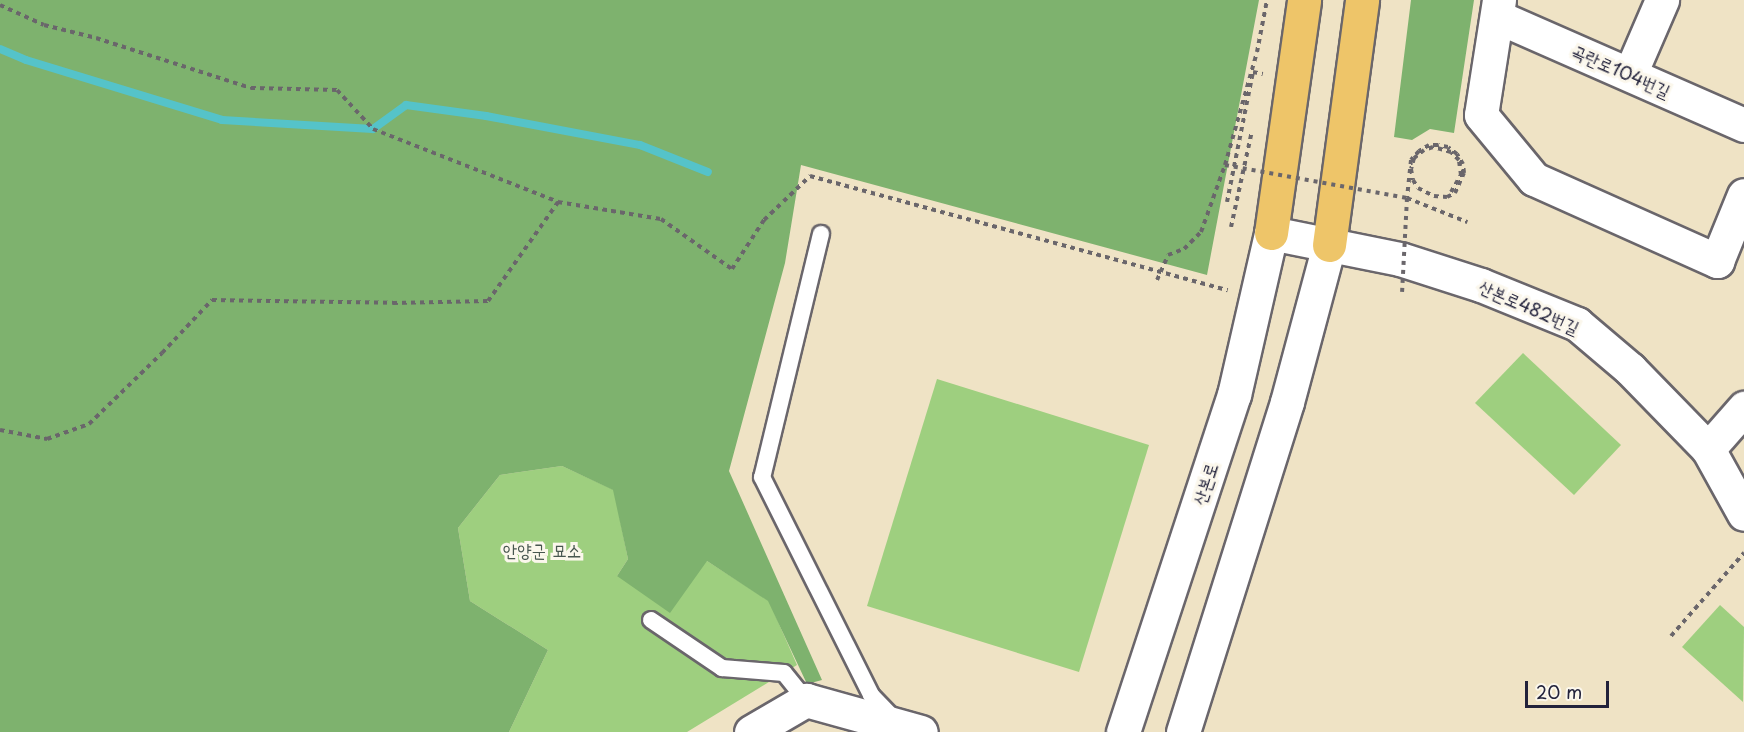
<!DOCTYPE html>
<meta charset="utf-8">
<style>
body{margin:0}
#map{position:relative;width:1744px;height:732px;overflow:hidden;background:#efe3c5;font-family:"Playpen Sans","Poor Story",sans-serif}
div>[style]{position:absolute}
.green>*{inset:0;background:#9ecf7f}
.forest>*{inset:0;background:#7eb26e}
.stream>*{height:8px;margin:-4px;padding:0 4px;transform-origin:4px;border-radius:4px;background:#55c3c9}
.path>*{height:4px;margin-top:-2px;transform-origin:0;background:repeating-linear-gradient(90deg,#6a666b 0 4.5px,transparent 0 9px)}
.roads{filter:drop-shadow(2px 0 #6a666b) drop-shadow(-2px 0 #6a666b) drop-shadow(0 2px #6a666b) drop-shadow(0 -2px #6a666b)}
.service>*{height:16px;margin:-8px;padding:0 8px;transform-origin:8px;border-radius:8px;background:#fff}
.minor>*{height:33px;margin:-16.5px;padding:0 16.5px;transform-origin:16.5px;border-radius:16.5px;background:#fff}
.tertiary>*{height:33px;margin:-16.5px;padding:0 16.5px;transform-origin:16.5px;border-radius:16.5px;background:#fff}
.motorway>*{height:33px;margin:-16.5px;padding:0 16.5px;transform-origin:16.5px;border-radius:16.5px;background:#eec569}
.path-bridge>*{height:4px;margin-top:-2px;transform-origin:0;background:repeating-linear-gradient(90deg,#6a666b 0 4.5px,transparent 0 9px)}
span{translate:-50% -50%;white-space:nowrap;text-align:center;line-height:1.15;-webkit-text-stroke:6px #fbf7ec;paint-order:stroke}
.street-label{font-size:18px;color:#22223b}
.park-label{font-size:18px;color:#47564f}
.scale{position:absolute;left:1525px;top:681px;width:84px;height:27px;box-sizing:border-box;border:3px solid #22223b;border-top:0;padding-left:8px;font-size:18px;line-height:21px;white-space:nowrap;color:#22223b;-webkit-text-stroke:4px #fbf7ec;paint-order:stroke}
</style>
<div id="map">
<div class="green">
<div style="clip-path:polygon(1523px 353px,1621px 445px,1574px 495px,1475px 403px)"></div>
<div style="clip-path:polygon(937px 379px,1149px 445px,1079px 672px,867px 606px)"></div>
<div style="clip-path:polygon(562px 466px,614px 490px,628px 559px,617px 576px,707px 561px,769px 601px,797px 665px,687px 732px,509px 732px,548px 650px,470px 601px,458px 528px,500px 475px)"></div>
<div style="clip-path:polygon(1720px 605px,1744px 627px,1743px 702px,1682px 647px)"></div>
</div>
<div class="forest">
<div style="clip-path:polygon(0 0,1259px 0,1207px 275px,801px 165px,785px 263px,729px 471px,822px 680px,807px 684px,768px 601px,707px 561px,670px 613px,617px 576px,628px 559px,613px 490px,562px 466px,500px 475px,458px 528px,470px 601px,548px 650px,509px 732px,0 732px)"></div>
<div style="clip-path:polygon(1411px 0,1474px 0,1454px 133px,1430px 129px,1412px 140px,1394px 137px)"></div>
</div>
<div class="stream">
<div style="left:0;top:49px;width:28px;rotate:23deg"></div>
<div style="left:26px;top:60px;width:205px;rotate:17deg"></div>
<div style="left:222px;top:120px;width:151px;rotate:3.4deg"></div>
<div style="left:373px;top:129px;width:41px;rotate:-36deg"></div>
<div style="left:406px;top:105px;width:81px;rotate:7.8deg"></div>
<div style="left:486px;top:116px;width:157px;rotate:10.7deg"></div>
<div style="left:640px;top:145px;width:73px;rotate:21.7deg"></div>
</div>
<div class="path">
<div style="left:0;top:5px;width:48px;rotate:24.4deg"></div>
<div style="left:44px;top:25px;width:54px;rotate:14deg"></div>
<div style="left:96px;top:38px;width:163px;rotate:17.9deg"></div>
<div style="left:251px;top:88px;width:86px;rotate:1.3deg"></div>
<div style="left:337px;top:90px;width:53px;rotate:47.3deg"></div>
<div style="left:373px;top:129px;width:199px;rotate:21.5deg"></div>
<div style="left:558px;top:202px;width:104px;rotate:9.4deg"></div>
<div style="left:661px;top:219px;width:87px;rotate:35.2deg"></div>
<div style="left:732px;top:269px;width:59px;rotate:-56.9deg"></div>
<div style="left:764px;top:220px;width:64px;rotate:-43.7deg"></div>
<div style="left:810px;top:176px;width:433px;rotate:15.3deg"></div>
<div style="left:1451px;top:192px;width:20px;rotate:-60deg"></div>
<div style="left:1461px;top:175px;width:15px;rotate:-98deg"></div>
<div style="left:1459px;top:160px;width:11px;rotate:-135deg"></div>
<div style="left:1451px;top:152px;width:19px;rotate:-164deg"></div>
<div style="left:1433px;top:147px;width:9px;rotate:162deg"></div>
<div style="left:1424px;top:150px;width:13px;rotate:141deg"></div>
<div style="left:1414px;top:158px;width:11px;rotate:105deg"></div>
<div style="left:1411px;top:169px;width:11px;rotate:80deg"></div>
<div style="left:1413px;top:180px;width:9px;rotate:58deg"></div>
<div style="left:1418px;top:188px;width:18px;rotate:27deg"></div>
<div style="left:1434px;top:196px;width:13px;rotate:4deg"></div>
<div style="left:1447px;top:197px;width:9px;rotate:-27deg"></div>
<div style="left:1455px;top:193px;width:22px;rotate:-66deg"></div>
<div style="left:1464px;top:173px;width:9px;rotate:-96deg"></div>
<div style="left:1463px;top:164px;width:12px;rotate:-121deg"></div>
<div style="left:1457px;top:154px;width:11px;rotate:-142deg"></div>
<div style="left:1448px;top:147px;width:10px;rotate:-169deg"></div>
<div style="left:1438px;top:145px;width:9px;rotate:180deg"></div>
<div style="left:1429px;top:145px;width:12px;rotate:149deg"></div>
<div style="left:1419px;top:151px;width:12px;rotate:132deg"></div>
<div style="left:1411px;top:160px;width:38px;rotate:96deg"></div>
<div style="left:1407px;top:198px;width:65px;rotate:21.8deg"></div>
<div style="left:1227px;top:202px;width:133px;rotate:-78.7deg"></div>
<div style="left:1253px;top:72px;width:10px;rotate:11deg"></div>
<div style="left:1231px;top:227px;width:98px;rotate:-77.7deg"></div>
<div style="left:1157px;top:280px;width:27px;rotate:-66deg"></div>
<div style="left:1168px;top:255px;width:17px;rotate:-21deg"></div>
<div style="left:1184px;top:249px;width:24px;rotate:-45deg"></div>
<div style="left:1201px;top:232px;width:71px;rotate:-70.3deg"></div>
<div style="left:1225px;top:165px;width:117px;rotate:-74.2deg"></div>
<div style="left:1257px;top:52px;width:53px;rotate:-79.1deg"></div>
<div style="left:0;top:430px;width:48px;rotate:10.8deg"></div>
<div style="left:47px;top:439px;width:45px;rotate:-19.7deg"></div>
<div style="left:89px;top:424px;width:102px;rotate:-44.2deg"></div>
<div style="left:162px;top:353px;width:73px;rotate:-46.7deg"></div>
<div style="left:212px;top:300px;width:181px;rotate:0.9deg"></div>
<div style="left:393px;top:303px;width:95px;rotate:-1.2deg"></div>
<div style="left:488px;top:301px;width:121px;rotate:-54.7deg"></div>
<div style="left:1671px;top:636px;width:111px;rotate:-48.7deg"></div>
</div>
<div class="roads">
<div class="service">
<div style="left:821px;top:234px;width:250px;rotate:103.6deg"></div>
<div style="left:762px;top:477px;width:244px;rotate:63.4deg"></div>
<div style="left:871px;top:695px;width:33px;rotate:46deg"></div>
<div style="left:651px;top:620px;width:86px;rotate:34.1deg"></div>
<div style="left:722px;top:668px;width:62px;rotate:4.6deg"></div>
<div style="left:784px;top:673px;width:35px;rotate:51deg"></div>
</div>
<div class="minor">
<div style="left:1499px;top:0;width:116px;rotate:98.9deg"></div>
<div style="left:1481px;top:115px;width:83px;rotate:50.4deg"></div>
<div style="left:1534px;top:179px;width:201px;rotate:24.1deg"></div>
<div style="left:1717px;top:261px;width:71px;rotate:-67.8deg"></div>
<div style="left:1498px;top:17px;width:269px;rotate:23.7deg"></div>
<div style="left:1630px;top:74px;width:81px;rotate:-66.6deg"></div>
<div style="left:751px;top:732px;width:64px;rotate:-30.2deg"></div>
<div style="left:806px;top:700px;width:119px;rotate:15.5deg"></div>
</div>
<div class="tertiary">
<div style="left:1708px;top:449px;width:55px;rotate:-48.7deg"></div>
<div style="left:1123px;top:732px;width:355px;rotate:-71.8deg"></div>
<div style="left:1234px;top:395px;width:166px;rotate:-77.1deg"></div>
<div style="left:1271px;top:233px;width:132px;rotate:11.4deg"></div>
<div style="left:1400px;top:259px;width:85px;rotate:17.8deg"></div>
<div style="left:1481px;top:285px;width:104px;rotate:22.1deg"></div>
<div style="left:1577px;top:324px;width:70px;rotate:40.3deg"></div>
<div style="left:1630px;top:369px;width:112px;rotate:45.7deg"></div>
<div style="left:1708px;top:449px;width:74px;rotate:61deg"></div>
<div style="left:1183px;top:732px;width:346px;rotate:-72.5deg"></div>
<div style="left:1287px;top:402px;width:163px;rotate:-75deg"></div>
</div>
<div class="motorway">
<div style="left:1271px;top:233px;width:235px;rotate:-81.9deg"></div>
<div style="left:1329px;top:245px;width:247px;rotate:-82.3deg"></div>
</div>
</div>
<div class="path-bridge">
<div style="left:1225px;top:165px;width:185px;rotate:10.3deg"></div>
<div style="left:1407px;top:198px;width:94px;rotate:93deg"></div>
</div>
<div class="street-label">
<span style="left:1621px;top:71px;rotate:24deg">곡란로104번길</span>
<span style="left:1529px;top:307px;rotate:24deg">산본로482번길</span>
<span style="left:1205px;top:484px;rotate:-72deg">산본로</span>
</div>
<div class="park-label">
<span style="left:542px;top:550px">안양군 묘소</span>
</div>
<div class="scale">20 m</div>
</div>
